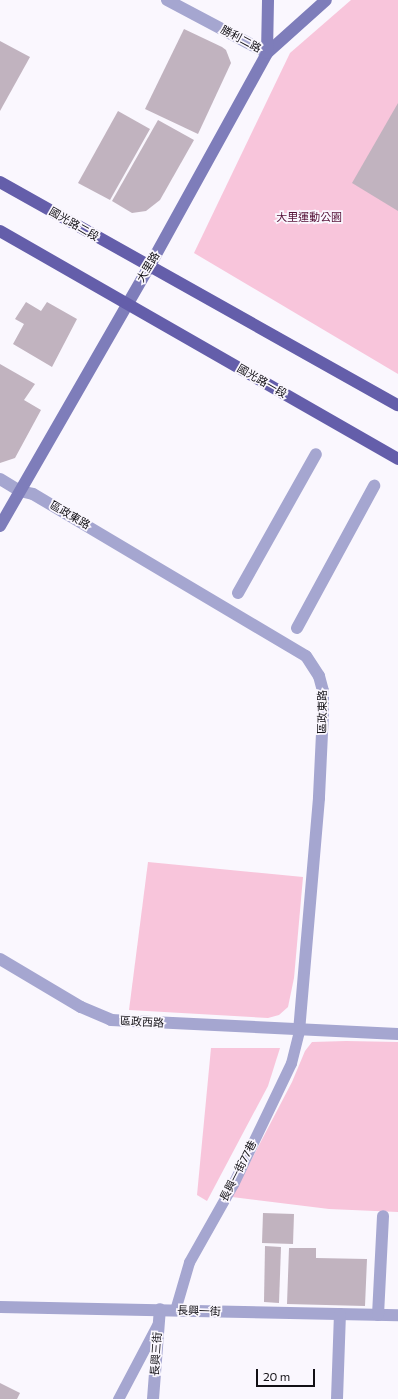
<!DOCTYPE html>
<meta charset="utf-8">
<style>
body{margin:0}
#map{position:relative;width:398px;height:1399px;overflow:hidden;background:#faf7fe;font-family:Commissioner,"Noto Sans TC",sans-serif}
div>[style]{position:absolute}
.green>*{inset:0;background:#f8c5db}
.building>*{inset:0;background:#c1b3bf}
.lane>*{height:11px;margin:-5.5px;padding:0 5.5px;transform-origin:5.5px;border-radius:5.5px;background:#a5a6d0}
.street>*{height:12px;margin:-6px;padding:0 6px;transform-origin:6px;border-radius:6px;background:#a5a6d0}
.secondary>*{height:12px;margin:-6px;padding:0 6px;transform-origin:6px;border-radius:6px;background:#7e7dba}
.primary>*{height:12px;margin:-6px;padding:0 6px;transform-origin:6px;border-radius:6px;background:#645eaa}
span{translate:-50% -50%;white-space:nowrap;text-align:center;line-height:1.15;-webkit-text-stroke:3.5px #faf7fe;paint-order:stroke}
.street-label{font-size:11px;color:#121015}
.park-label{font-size:11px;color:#541036}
.scale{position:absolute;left:256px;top:1369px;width:59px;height:18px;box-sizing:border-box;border:2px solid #121015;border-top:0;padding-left:5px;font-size:12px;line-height:14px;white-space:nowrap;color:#121015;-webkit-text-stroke:3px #faf7fe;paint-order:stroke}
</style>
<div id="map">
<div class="green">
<div style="clip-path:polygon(351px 0,398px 0,398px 374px,194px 253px,290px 53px)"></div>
<div style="clip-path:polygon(148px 862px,303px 877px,294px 978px,288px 1007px,279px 1015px,268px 1018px,129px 1010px)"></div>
<div style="clip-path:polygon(346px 1041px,398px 1042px,398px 1212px,329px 1209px,232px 1197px,292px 1082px,305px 1051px,312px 1042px)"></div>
<div style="clip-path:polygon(211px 1048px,280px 1048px,268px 1086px,207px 1201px,197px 1195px)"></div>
</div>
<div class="building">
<div style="clip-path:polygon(184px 29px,222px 47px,226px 50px,231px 63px,198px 134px,145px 109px)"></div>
<div style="clip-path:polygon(0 41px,30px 57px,0 111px)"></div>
<div style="clip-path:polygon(398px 103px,398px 211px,352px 183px)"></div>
<div style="clip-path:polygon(118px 111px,150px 129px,110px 200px,78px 183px)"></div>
<div style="clip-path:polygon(158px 120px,194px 140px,160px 200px,146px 211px,132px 213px,112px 201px)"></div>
<div style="clip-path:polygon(26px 302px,41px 311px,47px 302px,77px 319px,52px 367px,13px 344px,24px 324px,15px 319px)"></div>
<div style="clip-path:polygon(0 364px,35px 384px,24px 400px,41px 410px,15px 458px,0 463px)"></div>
<div style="clip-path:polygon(263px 1213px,294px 1214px,293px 1244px,262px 1243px)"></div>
<div style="clip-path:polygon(265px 1246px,281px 1247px,279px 1303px,264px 1302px)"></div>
<div style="clip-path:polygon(289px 1248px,316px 1248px,316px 1258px,367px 1259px,365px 1306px,287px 1304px)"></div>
<div style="clip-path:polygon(0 1383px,20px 1393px,17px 1399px,0 1399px)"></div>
</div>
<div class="lane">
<div style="left:175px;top:1310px;width:50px;rotate:-73.7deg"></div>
<div style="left:189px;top:1262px;width:90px;rotate:-60.6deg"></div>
<div style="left:233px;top:1184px;width:134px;rotate:-64.4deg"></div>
<div style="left:291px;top:1063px;width:33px;rotate:-76deg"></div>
<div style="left:118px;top:1399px;width:84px;rotate:-62.2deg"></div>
</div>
<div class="street">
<div style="left:167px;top:0;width:113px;rotate:27.9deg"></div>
<div style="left:0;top:479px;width:23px;rotate:31deg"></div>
<div style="left:20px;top:491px;width:13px;rotate:13deg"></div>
<div style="left:33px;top:494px;width:317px;rotate:30.7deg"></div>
<div style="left:306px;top:656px;width:24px;rotate:57deg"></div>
<div style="left:319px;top:676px;width:16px;rotate:75deg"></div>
<div style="left:323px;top:691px;width:21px;rotate:90deg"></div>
<div style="left:323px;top:712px;width:86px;rotate:92.7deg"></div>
<div style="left:319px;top:798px;width:234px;rotate:94.9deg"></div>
<div style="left:238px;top:593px;width:159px;rotate:-60.7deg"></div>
<div style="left:297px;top:628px;width:162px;rotate:-61.5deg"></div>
<div style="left:0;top:959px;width:94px;rotate:30.7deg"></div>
<div style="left:81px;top:1007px;width:33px;rotate:23deg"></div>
<div style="left:111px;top:1020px;width:287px;rotate:2.8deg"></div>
<div style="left:0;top:1307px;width:398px;rotate:1.2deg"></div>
<div style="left:378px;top:1315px;width:99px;rotate:-87.1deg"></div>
<div style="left:153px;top:1399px;width:90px;rotate:-85.6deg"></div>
<div style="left:337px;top:1399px;width:85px;rotate:-88deg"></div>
</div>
<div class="secondary">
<div style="left:267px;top:53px;width:79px;rotate:-41.9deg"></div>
<div style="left:0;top:526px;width:299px;rotate:-60.1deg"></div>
<div style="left:149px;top:267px;width:244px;rotate:-61.1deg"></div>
<div style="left:267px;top:53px;width:53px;rotate:-88.9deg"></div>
</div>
<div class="primary">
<div style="left:0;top:182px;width:456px;rotate:29.3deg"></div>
<div style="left:0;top:231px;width:459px;rotate:29.8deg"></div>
</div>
<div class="street-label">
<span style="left:241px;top:39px;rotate:28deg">勝利二路</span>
<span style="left:74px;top:224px;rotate:30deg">國光路二段</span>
<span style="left:148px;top:267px;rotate:-59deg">大里路</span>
<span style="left:262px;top:381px;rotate:30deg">國光路一段</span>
<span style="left:70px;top:515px;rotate:30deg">區政東路</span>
<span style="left:322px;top:712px;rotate:-90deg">區政東路</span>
<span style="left:142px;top:1022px;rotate:3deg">區政西路</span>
<span style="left:238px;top:1171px;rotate:-63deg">長興一街77巷</span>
<span style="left:199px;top:1311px;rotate:2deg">長興一街</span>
<span style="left:156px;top:1354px;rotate:-86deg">長興三街</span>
</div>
<div class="park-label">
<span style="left:309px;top:217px">大里運動公園</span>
</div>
<div class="scale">20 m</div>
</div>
